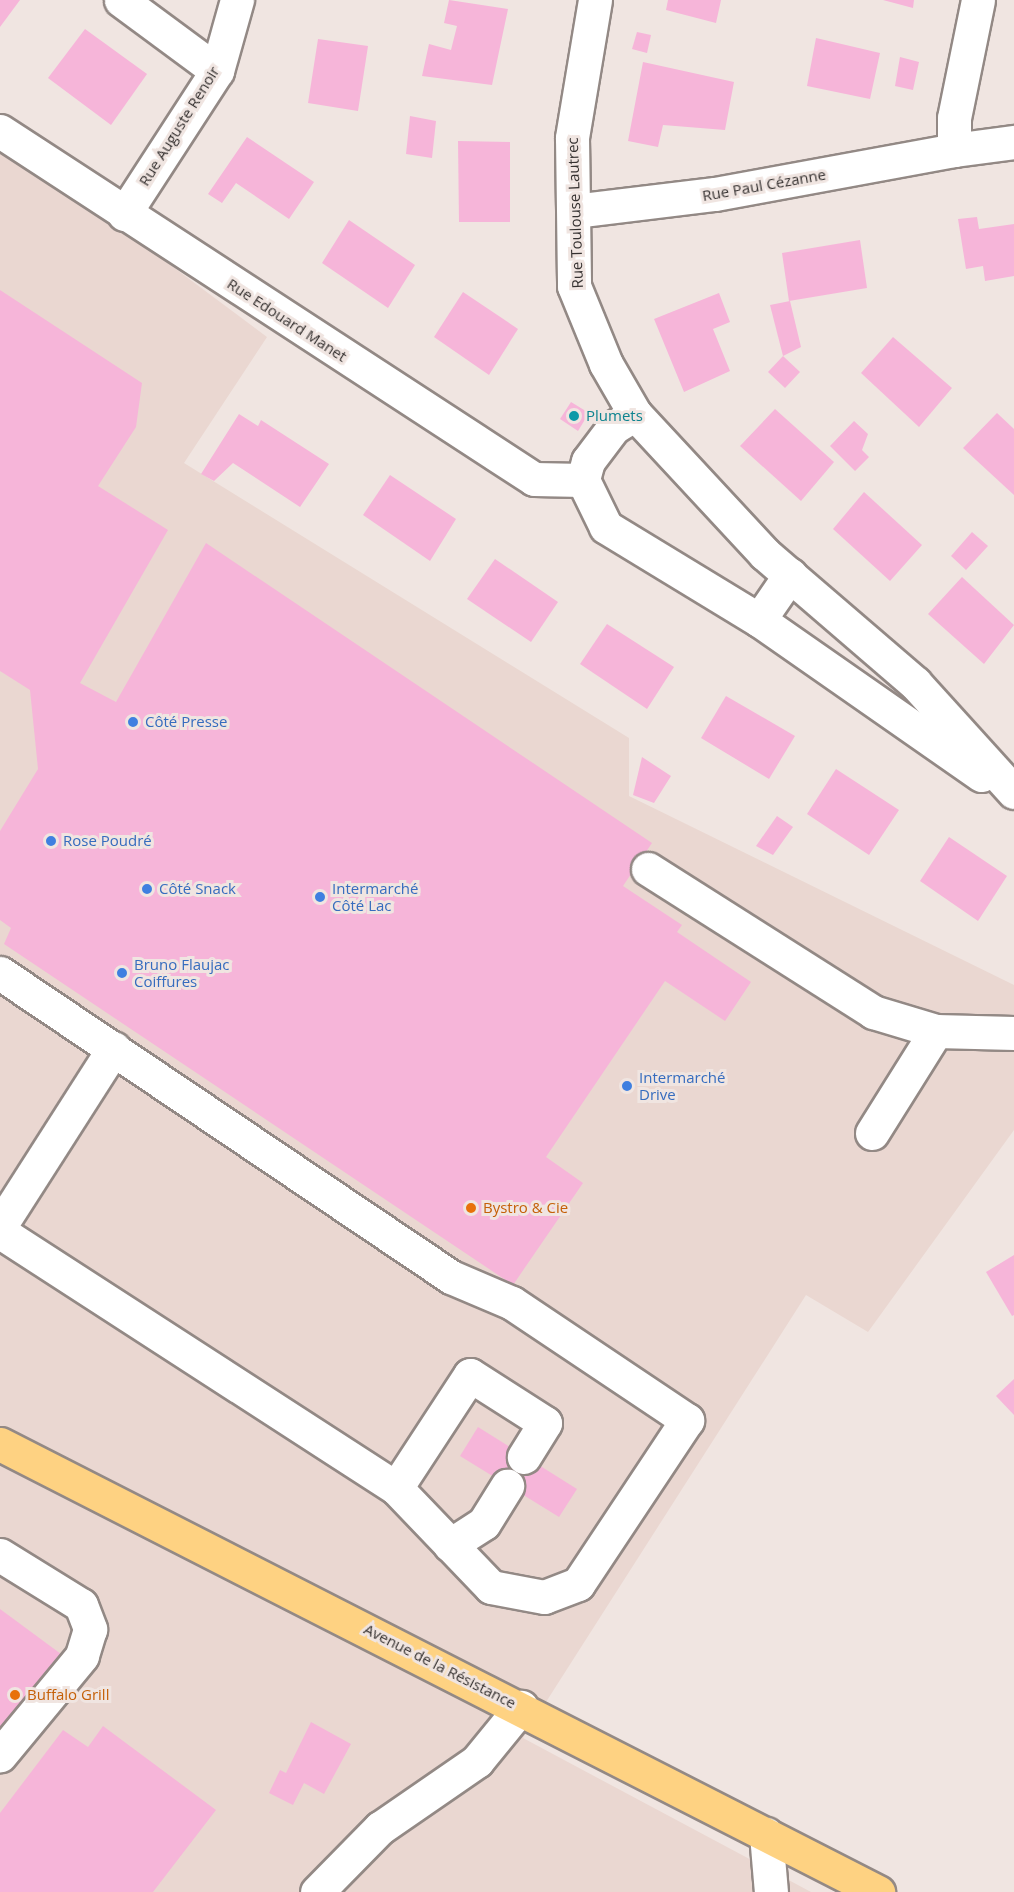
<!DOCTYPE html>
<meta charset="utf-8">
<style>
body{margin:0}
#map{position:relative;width:1014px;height:1892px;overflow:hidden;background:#f0e5e1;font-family:"Open Sans",sans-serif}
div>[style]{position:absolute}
.built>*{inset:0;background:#ead7d1}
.building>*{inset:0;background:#f6b5d9}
.roads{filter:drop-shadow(2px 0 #938985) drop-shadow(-2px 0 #938985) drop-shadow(0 2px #938985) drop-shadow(0 -2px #938985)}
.minor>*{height:33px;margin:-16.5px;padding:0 16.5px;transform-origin:16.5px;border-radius:16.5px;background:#fff}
.major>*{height:33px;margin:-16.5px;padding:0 16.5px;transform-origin:16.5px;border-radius:16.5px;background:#fed282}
.dots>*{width:16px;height:16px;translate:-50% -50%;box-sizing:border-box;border:3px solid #f0e5e1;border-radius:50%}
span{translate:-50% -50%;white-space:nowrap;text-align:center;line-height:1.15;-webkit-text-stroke:6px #f0e5e1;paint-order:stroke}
.street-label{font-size:15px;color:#353130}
.culture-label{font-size:15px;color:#0d838f}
.left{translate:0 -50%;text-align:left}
.shop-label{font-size:15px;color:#366cbe}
.food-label{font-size:15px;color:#c56008}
</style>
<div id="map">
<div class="built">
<div style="clip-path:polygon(0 138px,267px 337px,184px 463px,629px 738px,629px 796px,1014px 985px,1014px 1130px,868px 1332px,806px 1295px,523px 1738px,811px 1892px,0 1892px)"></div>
</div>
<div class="building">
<div style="clip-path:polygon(0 0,20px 0,0 27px)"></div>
<div style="clip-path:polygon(449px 0,508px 9px,492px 85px,422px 76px,429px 44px,451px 50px,457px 26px,444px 23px)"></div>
<div style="clip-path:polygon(668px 0,721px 0,716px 23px,666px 10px)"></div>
<div style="clip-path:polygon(883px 0,914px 0,913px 8px)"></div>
<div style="clip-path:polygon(85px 29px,147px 74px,111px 125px,48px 78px)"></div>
<div style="clip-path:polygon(637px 32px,651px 35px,647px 53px,632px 49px)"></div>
<div style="clip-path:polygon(816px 38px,880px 53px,870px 99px,807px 86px)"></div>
<div style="clip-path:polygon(318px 39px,368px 46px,358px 111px,308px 103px)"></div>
<div style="clip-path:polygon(900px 57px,919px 62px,913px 90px,895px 86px)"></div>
<div style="clip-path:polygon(643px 62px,734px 82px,725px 130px,663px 125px,658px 147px,628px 141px)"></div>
<div style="clip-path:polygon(410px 116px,436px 121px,432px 158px,406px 154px)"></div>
<div style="clip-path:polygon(247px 137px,314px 182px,289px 219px,236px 183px,222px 203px,208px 194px)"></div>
<div style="clip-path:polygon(458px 141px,510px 142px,510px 222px,459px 222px)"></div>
<div style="clip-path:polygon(977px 217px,979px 229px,1014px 224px,1014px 276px,985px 281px,983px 266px,966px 269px,958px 219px)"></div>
<div style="clip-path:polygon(349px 220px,415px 265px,388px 308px,322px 263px)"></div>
<div style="clip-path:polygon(860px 240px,867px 288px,789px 301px,782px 253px)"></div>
<div style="clip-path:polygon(0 290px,142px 383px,136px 427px,98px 486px,168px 530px,80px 683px,116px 702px,206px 543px,652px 843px,623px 886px,682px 925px,677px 932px,751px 982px,725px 1021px,665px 981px,546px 1157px,583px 1183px,513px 1285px,4px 944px,11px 928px,0 920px,0 831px,38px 769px,30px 690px,0 671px)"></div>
<div style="clip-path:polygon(463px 292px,518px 329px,489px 375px,434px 337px)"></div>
<div style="clip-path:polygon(719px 293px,730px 322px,713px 329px,730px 371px,684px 392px,654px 319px)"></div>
<div style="clip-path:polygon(790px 301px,801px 347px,783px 356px,770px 305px)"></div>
<div style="clip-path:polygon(893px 337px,952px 388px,919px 427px,861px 373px)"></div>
<div style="clip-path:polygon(783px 356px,800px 372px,785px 388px,768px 372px)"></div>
<div style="clip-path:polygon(571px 402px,589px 413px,578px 431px,560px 419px)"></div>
<div style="clip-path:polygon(775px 409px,834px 462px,801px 501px,740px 446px)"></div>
<div style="clip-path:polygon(997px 413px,1014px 429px,1014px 495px,963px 448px)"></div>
<div style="clip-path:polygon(239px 414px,258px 426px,261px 420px,329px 464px,300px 507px,233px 463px,214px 481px,201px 474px)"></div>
<div style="clip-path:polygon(854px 421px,868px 434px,862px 450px,869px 457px,855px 471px,830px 446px)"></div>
<div style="clip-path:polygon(390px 475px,456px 519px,430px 561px,363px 515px)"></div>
<div style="clip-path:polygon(864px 492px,922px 545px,890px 581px,833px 529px)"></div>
<div style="clip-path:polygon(972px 532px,988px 546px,966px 570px,951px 556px)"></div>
<div style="clip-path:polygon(495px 559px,558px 602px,531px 642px,467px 599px)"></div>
<div style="clip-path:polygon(962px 577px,1014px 625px,984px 664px,928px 614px)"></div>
<div style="clip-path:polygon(607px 624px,674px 667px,647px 709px,580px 664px)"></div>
<div style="clip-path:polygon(726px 696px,795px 736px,769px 779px,701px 738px)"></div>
<div style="clip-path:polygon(642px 757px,671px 776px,654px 803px,633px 795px)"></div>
<div style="clip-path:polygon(836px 769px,899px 810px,869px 855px,807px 814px)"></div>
<div style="clip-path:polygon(777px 816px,793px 827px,773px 855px,756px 846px)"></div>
<div style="clip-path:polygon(949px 837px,1007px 876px,978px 921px,920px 881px)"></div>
<div style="clip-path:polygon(1014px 1255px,1014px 1315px,1012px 1316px,986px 1272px)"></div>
<div style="clip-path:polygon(1014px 1379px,1014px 1415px,996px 1396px)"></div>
<div style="clip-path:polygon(478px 1427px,577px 1489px,559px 1517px,460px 1456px)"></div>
<div style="clip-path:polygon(0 1609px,61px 1654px,0 1735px)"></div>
<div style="clip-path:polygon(311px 1722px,351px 1744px,324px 1794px,304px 1783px,293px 1805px,269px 1793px,280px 1770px,286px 1773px)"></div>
<div style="clip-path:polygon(103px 1726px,216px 1810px,153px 1892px,0 1892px,0 1813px,63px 1730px,88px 1747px)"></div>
</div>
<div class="roads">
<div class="minor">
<div style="left:121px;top:0;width:119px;rotate:36.5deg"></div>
<div style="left:595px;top:0;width:140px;rotate:99.5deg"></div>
<div style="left:572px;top:138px;width:148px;rotate:89.2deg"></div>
<div style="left:574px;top:286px;width:84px;rotate:67.7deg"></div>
<div style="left:606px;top:364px;width:58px;rotate:59.9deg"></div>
<div style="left:635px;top:414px;width:191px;rotate:47.1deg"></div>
<div style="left:765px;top:554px;width:198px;rotate:40.7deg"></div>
<div style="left:915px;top:683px;width:147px;rotate:47.8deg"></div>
<div style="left:0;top:131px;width:637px;rotate:33.09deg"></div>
<div style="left:534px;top:479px;width:49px;rotate:1.2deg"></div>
<div style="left:954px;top:150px;width:61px;rotate:-7.6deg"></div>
<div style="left:574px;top:211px;width:142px;rotate:-6.9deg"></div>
<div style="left:715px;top:194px;width:243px;rotate:-10.4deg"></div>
<div style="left:954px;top:150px;width:32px;rotate:-90deg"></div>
<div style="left:954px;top:118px;width:120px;rotate:-78.5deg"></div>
<div style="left:124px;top:214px;width:171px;rotate:-57deg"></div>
<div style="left:217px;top:71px;width:74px;rotate:-74.3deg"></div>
<div style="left:635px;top:414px;width:26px;rotate:148deg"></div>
<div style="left:613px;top:428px;width:41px;rotate:127.1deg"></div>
<div style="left:588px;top:461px;width:20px;rotate:105deg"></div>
<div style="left:583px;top:480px;width:52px;rotate:63.9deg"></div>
<div style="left:606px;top:527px;width:179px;rotate:31.3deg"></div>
<div style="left:759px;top:620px;width:271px;rotate:34.9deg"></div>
<div style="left:759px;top:620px;width:55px;rotate:-55.4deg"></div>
<div style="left:648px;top:869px;width:267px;rotate:32.4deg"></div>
<div style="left:873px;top:1012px;width:66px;rotate:16.8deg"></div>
<div style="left:0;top:973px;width:544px;rotate:33.98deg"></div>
<div style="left:451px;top:1277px;width:66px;rotate:23.1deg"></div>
<div style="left:512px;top:1303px;width:211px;rotate:33.8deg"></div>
<div style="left:687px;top:1420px;width:197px;rotate:123.6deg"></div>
<div style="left:578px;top:1584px;width:36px;rotate:159deg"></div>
<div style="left:544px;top:1597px;width:54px;rotate:-169.3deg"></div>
<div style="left:491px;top:1587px;width:137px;rotate:-133.8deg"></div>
<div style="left:396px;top:1488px;width:472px;rotate:-147.1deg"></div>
<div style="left:872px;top:1133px;width:120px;rotate:-57.9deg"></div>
<div style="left:936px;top:1031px;width:78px;rotate:1.5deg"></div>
<div style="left:0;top:1226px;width:211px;rotate:-57.4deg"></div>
<div style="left:396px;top:1488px;width:135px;rotate:-56.8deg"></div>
<div style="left:470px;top:1375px;width:89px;rotate:32.6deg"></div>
<div style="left:545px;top:1423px;width:40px;rotate:122deg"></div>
<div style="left:450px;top:1545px;width:40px;rotate:-32.9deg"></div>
<div style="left:484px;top:1523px;width:44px;rotate:-58.1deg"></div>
<div style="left:0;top:1555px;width:95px;rotate:31.7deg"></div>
<div style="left:81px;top:1605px;width:26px;rotate:69deg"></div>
<div style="left:90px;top:1629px;width:28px;rotate:107deg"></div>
<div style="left:82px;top:1656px;width:129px;rotate:129.6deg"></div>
<div style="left:766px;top:1834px;width:58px;rotate:85.1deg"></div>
<div style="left:317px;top:1892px;width:90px;rotate:-45.5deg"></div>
<div style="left:380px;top:1828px;width:118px;rotate:-34.6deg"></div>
<div style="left:477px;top:1761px;width:70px;rotate:-50.8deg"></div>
</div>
<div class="major">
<div style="left:0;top:1444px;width:986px;rotate:27.03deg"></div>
</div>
</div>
<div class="dots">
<div style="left:574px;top:416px;background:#0f9aa8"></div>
<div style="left:133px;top:722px;background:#3f7fe0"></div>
<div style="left:51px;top:841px;background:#3f7fe0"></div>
<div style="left:147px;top:889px;background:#3f7fe0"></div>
<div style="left:320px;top:897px;background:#3f7fe0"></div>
<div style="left:122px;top:973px;background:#3f7fe0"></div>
<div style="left:627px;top:1086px;background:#3f7fe0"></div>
<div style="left:471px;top:1208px;background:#e8710a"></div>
<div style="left:15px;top:1695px;background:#e8710a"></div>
</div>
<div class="street-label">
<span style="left:179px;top:126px;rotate:-58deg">Rue Auguste Renoir</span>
<span style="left:764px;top:185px;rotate:-10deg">Rue Paul Cézanne</span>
<span style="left:575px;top:213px;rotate:-92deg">Rue Toulouse Lautrec</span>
<span style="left:287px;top:320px;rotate:33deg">Rue Edouard Manet</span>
<span style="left:440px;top:1666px;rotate:27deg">Avenue de la Résistance</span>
</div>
<div class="culture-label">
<span class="left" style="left:586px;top:416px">Plumets</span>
</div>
<div class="shop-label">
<span class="left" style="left:145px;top:722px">Côté Presse</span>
<span class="left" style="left:63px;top:841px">Rose Poudré</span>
<span class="left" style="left:332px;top:897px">Intermarché<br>Côté Lac</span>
<span class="left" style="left:159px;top:889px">Côté Snack</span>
<span class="left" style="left:134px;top:973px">Bruno Flaujac<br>Coiffures</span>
<span class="left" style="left:639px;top:1086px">Intermarché<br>Drive</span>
</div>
<div class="food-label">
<span class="left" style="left:483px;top:1208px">Bystro &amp; Cie</span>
<span class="left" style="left:27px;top:1695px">Buffalo Grill</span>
</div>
</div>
